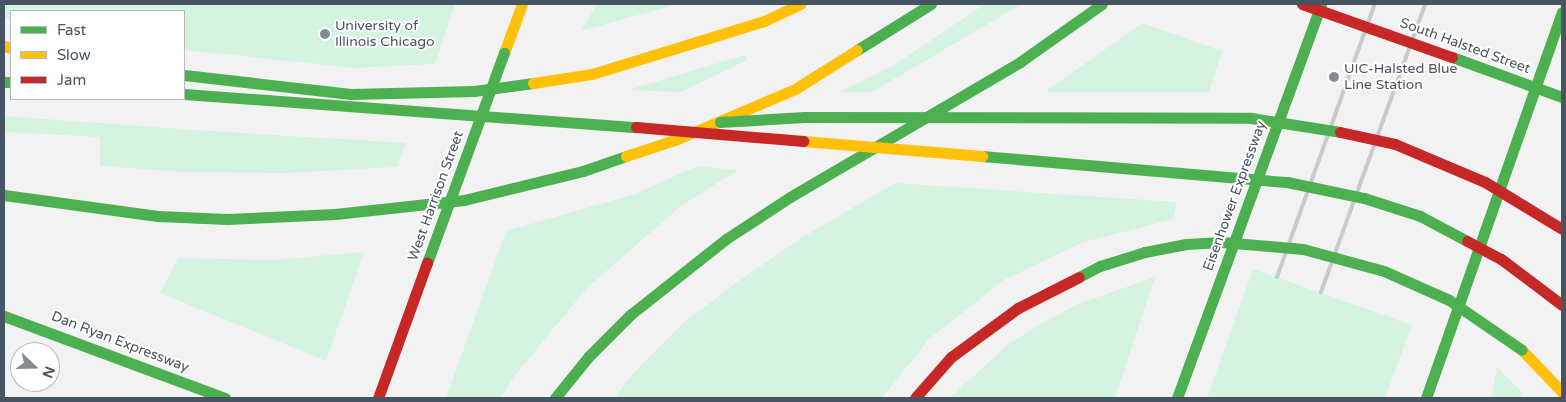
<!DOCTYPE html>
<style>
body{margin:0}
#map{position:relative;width:1566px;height:402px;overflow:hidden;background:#f3f2f2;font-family:"Varela Round",sans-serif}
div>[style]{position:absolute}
.green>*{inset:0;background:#d5f3e1}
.fast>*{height:11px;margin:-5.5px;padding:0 5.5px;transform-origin:5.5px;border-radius:5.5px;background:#4caf50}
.slow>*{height:11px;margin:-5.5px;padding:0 5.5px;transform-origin:5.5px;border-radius:5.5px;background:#ffc107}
.rail>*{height:4px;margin:-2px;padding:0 2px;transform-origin:2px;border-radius:2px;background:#c8cacc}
.fast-bridge>*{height:11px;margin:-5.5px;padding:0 5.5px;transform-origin:5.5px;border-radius:5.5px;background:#4caf50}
.slow-bridge>*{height:11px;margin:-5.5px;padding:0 5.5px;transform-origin:5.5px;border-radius:5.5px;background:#ffc107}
.jam-bridge>*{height:11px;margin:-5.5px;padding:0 5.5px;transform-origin:5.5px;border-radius:5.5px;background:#c62828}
.dots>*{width:14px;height:14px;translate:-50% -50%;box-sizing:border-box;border:2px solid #fff;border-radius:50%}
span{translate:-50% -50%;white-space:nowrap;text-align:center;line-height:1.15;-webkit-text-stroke:4px #fff;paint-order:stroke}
.poi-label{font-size:14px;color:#475461}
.left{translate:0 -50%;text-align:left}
.street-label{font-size:14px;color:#475461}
.frame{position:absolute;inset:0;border:5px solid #475461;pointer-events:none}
.legend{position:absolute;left:10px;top:10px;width:175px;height:90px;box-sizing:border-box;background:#fff;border:1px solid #b5bbc0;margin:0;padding:6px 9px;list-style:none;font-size:15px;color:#475461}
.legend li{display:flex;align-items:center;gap:10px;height:25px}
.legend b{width:25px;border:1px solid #b5bbc0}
.north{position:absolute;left:10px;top:342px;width:50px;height:50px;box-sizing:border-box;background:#fff;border:1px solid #b5bbc0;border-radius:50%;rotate:111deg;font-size:14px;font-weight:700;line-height:20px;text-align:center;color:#475461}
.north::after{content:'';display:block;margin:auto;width:18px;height:22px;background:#838b94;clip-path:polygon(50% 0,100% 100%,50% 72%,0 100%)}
</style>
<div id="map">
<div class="green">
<div style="clip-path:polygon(4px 4px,455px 4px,435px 64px,354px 68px,184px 50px,184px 11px,11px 11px,11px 19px,4px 17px)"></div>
<div style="clip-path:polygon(597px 4px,678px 4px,581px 31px)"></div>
<div style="clip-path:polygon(985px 4px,1022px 4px,872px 92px,840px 92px,894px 65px)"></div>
<div style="clip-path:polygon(1142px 23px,1222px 51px,1209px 92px,1045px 92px)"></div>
<div style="clip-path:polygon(745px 55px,747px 60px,681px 92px,628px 90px)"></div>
<div style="clip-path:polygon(4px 116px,195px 130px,406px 143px,397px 167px,287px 173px,184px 172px,100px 166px,100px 137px,4px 132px)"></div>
<div style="clip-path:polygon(697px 166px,738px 170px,681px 206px,586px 289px,513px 378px,501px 398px,446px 398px,506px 231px,635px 194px)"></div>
<div style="clip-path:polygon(895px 183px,1177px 202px,1173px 219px,1081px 243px,1004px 280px,929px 339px,882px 398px,614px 398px,638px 368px,682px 324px,737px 282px,803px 237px)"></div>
<div style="clip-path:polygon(364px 252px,326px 361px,160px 293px,178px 258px,273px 260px)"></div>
<div style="clip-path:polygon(1253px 269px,1412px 325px,1385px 398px,1207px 398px)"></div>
<div style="clip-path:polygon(1155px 277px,1115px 398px,949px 398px,1009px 344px,1040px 324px,1078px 304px)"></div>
<div style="clip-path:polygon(1497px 367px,1522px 392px,1519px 398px,1491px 398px)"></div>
</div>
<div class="fast">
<div style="left:857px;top:50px;width:87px;rotate:-31.9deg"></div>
<div style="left:184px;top:75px;width:168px;rotate:6.5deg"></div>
<div style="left:351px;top:94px;width:123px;rotate:-1.4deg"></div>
<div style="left:474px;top:91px;width:60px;rotate:-7.7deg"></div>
<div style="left:4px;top:82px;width:7px"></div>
<div style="left:4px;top:195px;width:155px;rotate:7.8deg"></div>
<div style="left:158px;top:216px;width:69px;rotate:2.5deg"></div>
<div style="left:227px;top:219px;width:108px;rotate:-2.7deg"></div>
<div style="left:335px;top:214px;width:130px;rotate:-6.2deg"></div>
<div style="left:464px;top:200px;width:122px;rotate:-13.7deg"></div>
<div style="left:583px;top:171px;width:46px;rotate:-19.2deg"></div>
<div style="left:4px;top:316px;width:236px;rotate:20.4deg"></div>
<div style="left:555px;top:398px;width:54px;rotate:-51deg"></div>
<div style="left:589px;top:356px;width:58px;rotate:-45deg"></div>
<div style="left:630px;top:315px;width:122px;rotate:-38.4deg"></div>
<div style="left:726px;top:239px;width:77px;rotate:-33.3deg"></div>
<div style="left:790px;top:197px;width:267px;rotate:-30.4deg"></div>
<div style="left:1020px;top:62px;width:100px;rotate:-35.3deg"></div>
<div style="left:1177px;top:398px;width:419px;rotate:-69.9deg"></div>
<div style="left:1426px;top:398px;width:409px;rotate:-70.6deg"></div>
</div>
<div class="slow">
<div style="left:4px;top:46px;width:7px;rotate:16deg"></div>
<div style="left:504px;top:53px;width:52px;rotate:-69.8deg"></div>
<div style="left:533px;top:83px;width:60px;rotate:-8.7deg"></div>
<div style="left:592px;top:74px;width:180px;rotate:-17.1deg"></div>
<div style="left:764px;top:21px;width:40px;rotate:-25deg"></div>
<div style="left:626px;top:156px;width:52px;rotate:-18.1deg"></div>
<div style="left:675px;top:140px;width:130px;rotate:-23deg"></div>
<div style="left:795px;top:89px;width:73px;rotate:-32.2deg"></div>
<div style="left:1522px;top:350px;width:58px;rotate:46.4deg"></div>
</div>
<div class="rail">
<div style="left:1277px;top:277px;width:290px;rotate:-70.3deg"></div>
<div style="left:1321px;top:292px;width:306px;rotate:-70.1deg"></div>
</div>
<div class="fast-bridge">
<div style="left:1452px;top:57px;width:117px;rotate:20deg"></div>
<div style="left:184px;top:94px;width:453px;rotate:4.2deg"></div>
<div style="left:720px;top:122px;width:85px;rotate:-3.4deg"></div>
<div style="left:805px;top:117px;width:446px;rotate:0.1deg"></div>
<div style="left:1251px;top:118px;width:90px;rotate:8.9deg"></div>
<div style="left:982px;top:156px;width:306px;rotate:4.9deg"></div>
<div style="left:1287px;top:182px;width:79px;rotate:11.7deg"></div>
<div style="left:1364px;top:198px;width:59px;rotate:17.8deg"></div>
<div style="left:1420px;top:216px;width:53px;rotate:28deg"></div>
<div style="left:427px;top:263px;width:224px;rotate:-69.9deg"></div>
<div style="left:1079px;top:277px;width:24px;rotate:-28deg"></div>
<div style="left:1100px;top:266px;width:47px;rotate:-17.3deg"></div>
<div style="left:1145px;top:252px;width:42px;rotate:-11deg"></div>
<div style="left:1186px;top:244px;width:36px;rotate:-3deg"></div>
<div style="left:1222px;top:242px;width:81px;rotate:4.9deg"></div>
<div style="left:1303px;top:249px;width:84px;rotate:15.2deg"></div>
<div style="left:1384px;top:271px;width:71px;rotate:24deg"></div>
<div style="left:1449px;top:300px;width:88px;rotate:34.4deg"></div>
</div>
<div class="slow-bridge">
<div style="left:803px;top:141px;width:180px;rotate:4.8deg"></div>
</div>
<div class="jam-bridge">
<div style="left:1302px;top:4px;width:159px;rotate:19.5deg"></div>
<div style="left:636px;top:127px;width:168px;rotate:4.8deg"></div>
<div style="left:1340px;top:132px;width:56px;rotate:12.3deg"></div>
<div style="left:1395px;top:144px;width:98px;rotate:22.9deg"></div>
<div style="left:1485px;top:182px;width:90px;rotate:31.4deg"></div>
<div style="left:1467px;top:241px;width:38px;rotate:28deg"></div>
<div style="left:1501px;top:259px;width:76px;rotate:37deg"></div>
<div style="left:378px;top:398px;width:144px;rotate:-70.1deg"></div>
<div style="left:915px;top:398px;width:55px;rotate:-48.7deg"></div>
<div style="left:951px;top:357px;width:83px;rotate:-36.2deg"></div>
<div style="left:1018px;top:308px;width:68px;rotate:-26.9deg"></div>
</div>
<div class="dots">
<div style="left:325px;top:34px;background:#838b94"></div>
<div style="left:1334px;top:77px;background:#838b94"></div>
</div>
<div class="poi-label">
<span class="left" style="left:335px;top:34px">University of<br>Illinois Chicago</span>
<span class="left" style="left:1344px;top:77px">UIC-Halsted Blue<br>Line Station</span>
</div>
<div class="street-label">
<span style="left:1465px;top:46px;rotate:20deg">South Halsted Street</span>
<span style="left:436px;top:196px;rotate:-70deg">West Harrison Street</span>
<span style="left:1235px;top:196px;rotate:-70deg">Eisenhower Expressway</span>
<span style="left:120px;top:342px;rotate:21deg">Dan Ryan Expressway</span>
</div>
<div class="frame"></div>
<ul class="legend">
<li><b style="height:6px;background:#4caf50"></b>Fast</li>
<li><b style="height:6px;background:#ffc107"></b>Slow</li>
<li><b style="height:6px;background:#c62828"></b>Jam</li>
</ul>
<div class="north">N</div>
</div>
